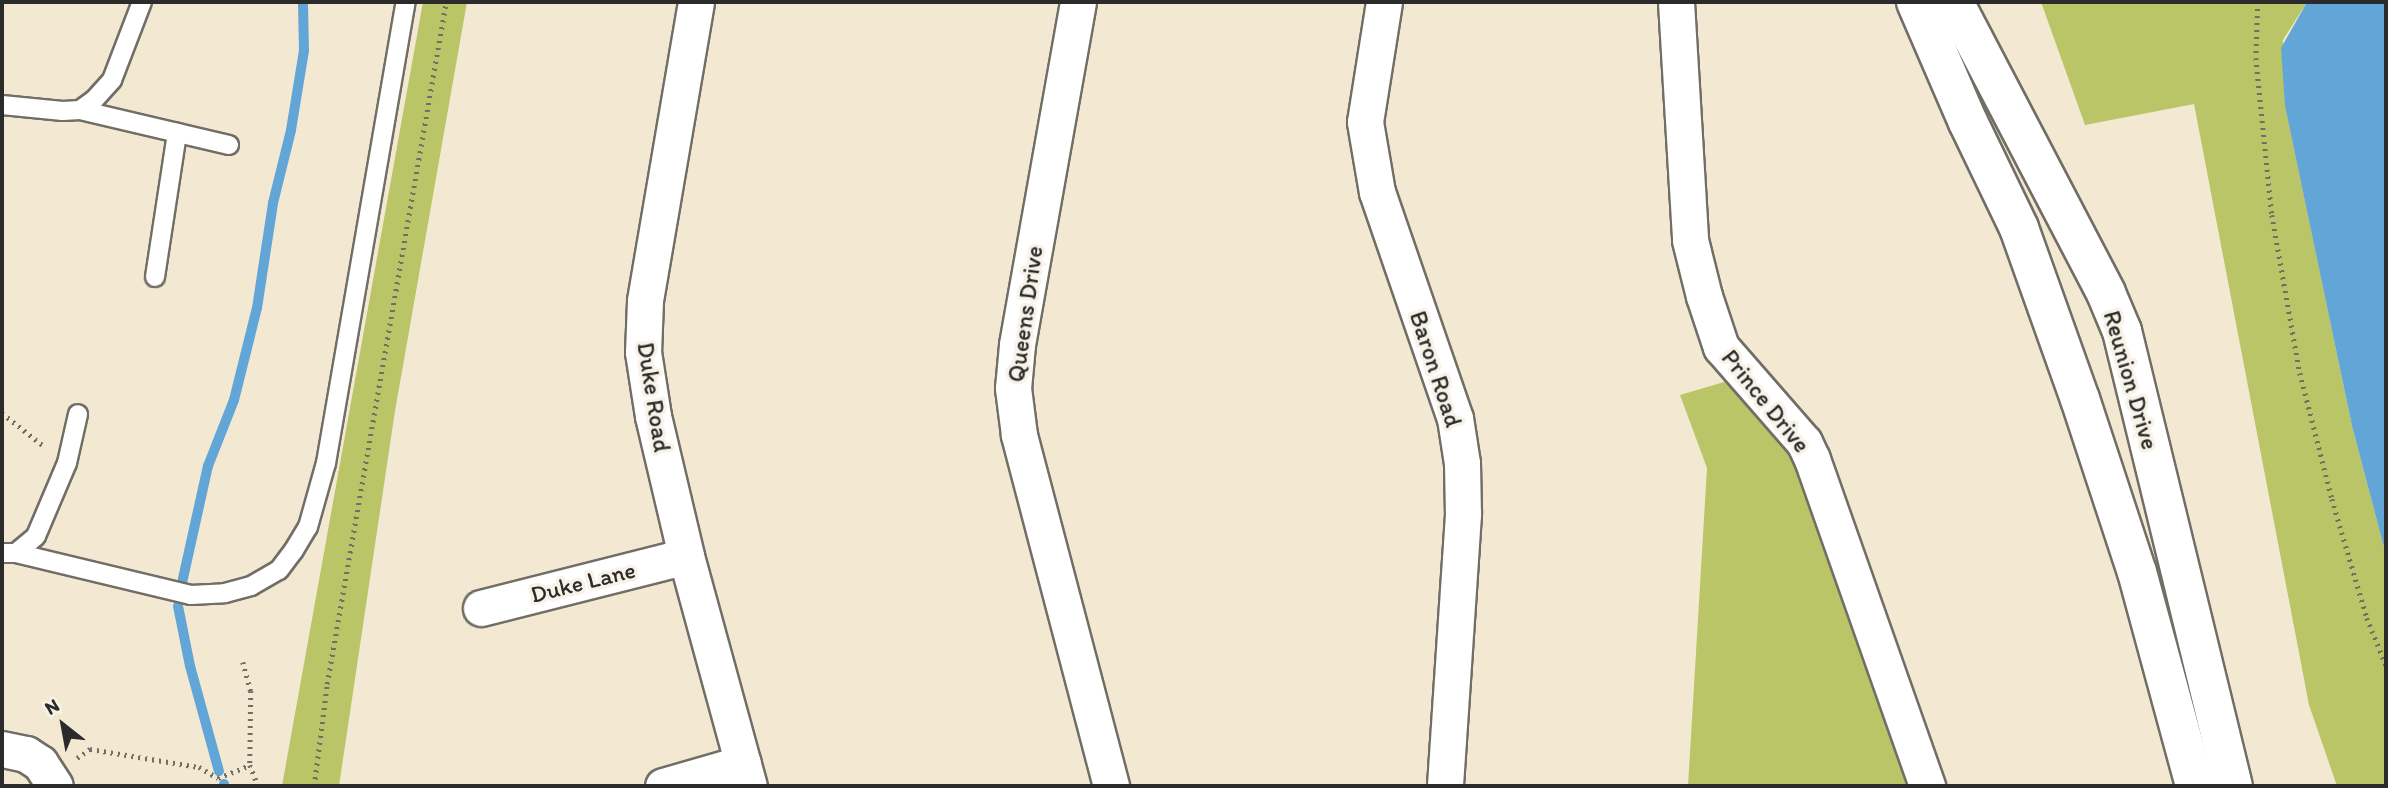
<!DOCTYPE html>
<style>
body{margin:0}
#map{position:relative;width:2388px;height:788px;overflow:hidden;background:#f3e9d3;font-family:Itim,sans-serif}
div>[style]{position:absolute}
.green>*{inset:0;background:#b9c567}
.water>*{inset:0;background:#62a6d7}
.stream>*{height:10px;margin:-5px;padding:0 5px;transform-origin:5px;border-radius:5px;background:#62a6d7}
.path>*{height:4.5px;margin-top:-2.25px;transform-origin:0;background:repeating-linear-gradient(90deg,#716e66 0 2px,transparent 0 7px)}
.roads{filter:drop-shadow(2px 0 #716e66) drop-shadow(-2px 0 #716e66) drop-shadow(0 2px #716e66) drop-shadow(0 -2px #716e66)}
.service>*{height:18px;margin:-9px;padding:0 9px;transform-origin:9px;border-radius:9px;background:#fff}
.minor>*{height:35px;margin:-17.5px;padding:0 17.5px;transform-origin:17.5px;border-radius:17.5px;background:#fff}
.tertiary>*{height:38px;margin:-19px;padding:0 19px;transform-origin:19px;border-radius:19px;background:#fff}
span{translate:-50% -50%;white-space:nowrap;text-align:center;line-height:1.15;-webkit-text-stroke:7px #f7f3e8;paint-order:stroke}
.street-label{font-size:24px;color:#2b2b2b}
.frame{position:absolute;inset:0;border:4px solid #2b2b2b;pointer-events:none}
.north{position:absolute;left:28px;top:690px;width:70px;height:70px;-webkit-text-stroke:5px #f7f3e8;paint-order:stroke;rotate:329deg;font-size:19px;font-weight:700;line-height:28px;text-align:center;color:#2b2b2b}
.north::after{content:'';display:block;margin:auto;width:24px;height:32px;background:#2b2b2b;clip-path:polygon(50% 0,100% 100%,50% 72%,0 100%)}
</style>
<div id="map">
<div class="green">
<div style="clip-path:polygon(423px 2px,467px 2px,395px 411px,339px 786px,282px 786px)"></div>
<div style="clip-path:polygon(2041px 2px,2307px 2px,2283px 40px,2285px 105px,2352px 426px,2386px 555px,2386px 786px,2337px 786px,2309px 705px,2194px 104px,2085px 125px)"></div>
<div style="clip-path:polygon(1731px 380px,1795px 456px,1910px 786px,1688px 786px,1707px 468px,1680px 395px)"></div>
</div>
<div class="water">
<div style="clip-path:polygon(2307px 2px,2386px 2px,2386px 555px,2352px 426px,2285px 106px,2281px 48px)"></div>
</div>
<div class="stream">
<div style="left:182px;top:583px;width:120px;rotate:-77.5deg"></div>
<div style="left:208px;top:466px;width:71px;rotate:-68.5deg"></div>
<div style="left:234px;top:400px;width:95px;rotate:-76deg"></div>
<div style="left:257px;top:308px;width:106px;rotate:-81.3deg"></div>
<div style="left:273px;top:203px;width:75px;rotate:-76.1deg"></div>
<div style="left:291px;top:130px;width:80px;rotate:-80.7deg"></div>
<div style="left:304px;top:51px;width:49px;rotate:-91.2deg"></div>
<div style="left:178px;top:606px;width:61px;rotate:78.7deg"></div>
<div style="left:190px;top:666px;width:109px;rotate:74.6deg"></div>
<div style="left:224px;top:784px;width:2px;rotate:90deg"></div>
</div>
<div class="path">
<div style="left:2258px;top:2px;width:56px;rotate:92deg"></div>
<div style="left:2256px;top:58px;width:158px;rotate:84.2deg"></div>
<div style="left:2272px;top:215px;width:160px;rotate:80deg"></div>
<div style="left:2300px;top:373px;width:130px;rotate:75.7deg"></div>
<div style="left:2332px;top:499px;width:124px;rotate:73.6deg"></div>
<div style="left:2367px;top:618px;width:51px;rotate:68deg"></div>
<div style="left:2px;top:413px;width:55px;rotate:38.3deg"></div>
<div style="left:243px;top:662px;width:30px;rotate:75deg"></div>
<div style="left:251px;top:691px;width:74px;rotate:90.8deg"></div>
<div style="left:77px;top:758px;width:16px;rotate:-35deg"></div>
<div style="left:90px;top:749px;width:110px;rotate:9.4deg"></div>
<div style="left:199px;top:767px;width:22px;rotate:30deg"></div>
<div style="left:218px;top:778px;width:35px;rotate:-22deg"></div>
<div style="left:250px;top:765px;width:22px;rotate:69deg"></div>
<div style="left:314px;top:786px;width:103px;rotate:-82.7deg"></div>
<div style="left:327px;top:684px;width:692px;rotate:-80.1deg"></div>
</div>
<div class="roads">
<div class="service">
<div style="left:2px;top:105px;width:61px;rotate:5.6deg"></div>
<div style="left:63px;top:111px;width:17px;rotate:-3deg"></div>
<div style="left:80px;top:110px;width:17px;rotate:-36deg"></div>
<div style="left:94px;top:100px;width:27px;rotate:-48deg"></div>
<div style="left:112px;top:80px;width:84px;rotate:-69deg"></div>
<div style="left:80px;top:110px;width:153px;rotate:13.2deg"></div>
<div style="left:155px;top:277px;width:146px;rotate:-81.3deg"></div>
<div style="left:2px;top:553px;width:14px"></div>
<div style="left:16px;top:553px;width:26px;rotate:-40deg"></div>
<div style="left:36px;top:536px;width:79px;rotate:-67deg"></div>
<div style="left:67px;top:463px;width:50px;rotate:-77.3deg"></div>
<div style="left:16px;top:553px;width:180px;rotate:13.5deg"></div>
<div style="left:191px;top:595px;width:34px;rotate:-3deg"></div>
<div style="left:225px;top:593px;width:27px;rotate:-15deg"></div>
<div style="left:251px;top:586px;width:32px;rotate:-30deg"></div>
<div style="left:279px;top:570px;width:25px;rotate:-53deg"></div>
<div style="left:294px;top:550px;width:27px;rotate:-59deg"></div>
<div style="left:308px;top:527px;width:66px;rotate:-74.3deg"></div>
<div style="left:326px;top:463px;width:468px;rotate:-80.2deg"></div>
</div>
<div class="minor">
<div style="left:696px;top:2px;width:303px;rotate:99.7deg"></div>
<div style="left:645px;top:301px;width:51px;rotate:92.2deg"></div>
<div style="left:643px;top:352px;width:65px;rotate:81.1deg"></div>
<div style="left:653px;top:416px;width:144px;rotate:76.7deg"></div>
<div style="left:686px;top:556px;width:238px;rotate:74.7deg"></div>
<div style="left:1078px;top:2px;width:348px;rotate:100.1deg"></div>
<div style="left:1017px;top:345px;width:43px;rotate:95.3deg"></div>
<div style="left:1013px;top:388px;width:47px;rotate:82.7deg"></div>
<div style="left:1019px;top:435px;width:363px;rotate:75.3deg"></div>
<div style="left:1384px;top:2px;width:121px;rotate:99deg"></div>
<div style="left:1365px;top:122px;width:71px;rotate:80.3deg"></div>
<div style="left:1377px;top:192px;width:239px;rotate:71deg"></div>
<div style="left:1455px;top:418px;width:46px;rotate:81.2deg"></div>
<div style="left:1462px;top:463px;width:51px;rotate:88.9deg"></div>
<div style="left:1463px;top:514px;width:273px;rotate:93.8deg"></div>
<div style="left:1676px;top:2px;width:238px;rotate:86.6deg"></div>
<div style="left:1690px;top:240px;width:58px;rotate:76deg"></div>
<div style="left:1704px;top:296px;width:54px;rotate:71.6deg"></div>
<div style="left:1721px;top:347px;width:126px;rotate:48.9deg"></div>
<div style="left:1804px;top:442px;width:19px;rotate:65deg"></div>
<div style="left:1812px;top:459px;width:347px;rotate:70.6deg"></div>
<div style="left:481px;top:608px;width:211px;rotate:-14.2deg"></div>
<div style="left:2px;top:749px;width:25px;rotate:12deg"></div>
<div style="left:26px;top:754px;width:17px;rotate:33deg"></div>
<div style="left:40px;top:763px;width:27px;rotate:57deg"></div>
<div style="left:663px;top:786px;width:83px;rotate:-16deg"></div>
</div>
<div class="tertiary">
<div style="left:1916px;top:2px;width:131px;rotate:66.6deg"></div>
<div style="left:1968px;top:122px;width:118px;rotate:64.3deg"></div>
<div style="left:2019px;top:228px;width:182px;rotate:70.4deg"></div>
<div style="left:2080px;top:399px;width:182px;rotate:71.8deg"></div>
<div style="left:2137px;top:572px;width:222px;rotate:74.8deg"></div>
<div style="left:1954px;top:2px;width:328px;rotate:62.4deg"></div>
<div style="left:2106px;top:293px;width:41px;rotate:67.2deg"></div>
<div style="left:2122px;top:331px;width:468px;rotate:76.3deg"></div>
</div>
</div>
<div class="street-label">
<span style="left:1025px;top:314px;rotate:-82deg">Queens Drive</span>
<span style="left:1436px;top:369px;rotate:72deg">Baron Road</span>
<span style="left:2131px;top:380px;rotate:74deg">Reunion Drive</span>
<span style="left:654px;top:397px;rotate:81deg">Duke Road</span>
<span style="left:1766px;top:401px;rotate:51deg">Prince Drive</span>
<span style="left:583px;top:582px;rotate:-14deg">Duke Lane</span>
</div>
<div class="frame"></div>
<div class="north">N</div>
</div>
